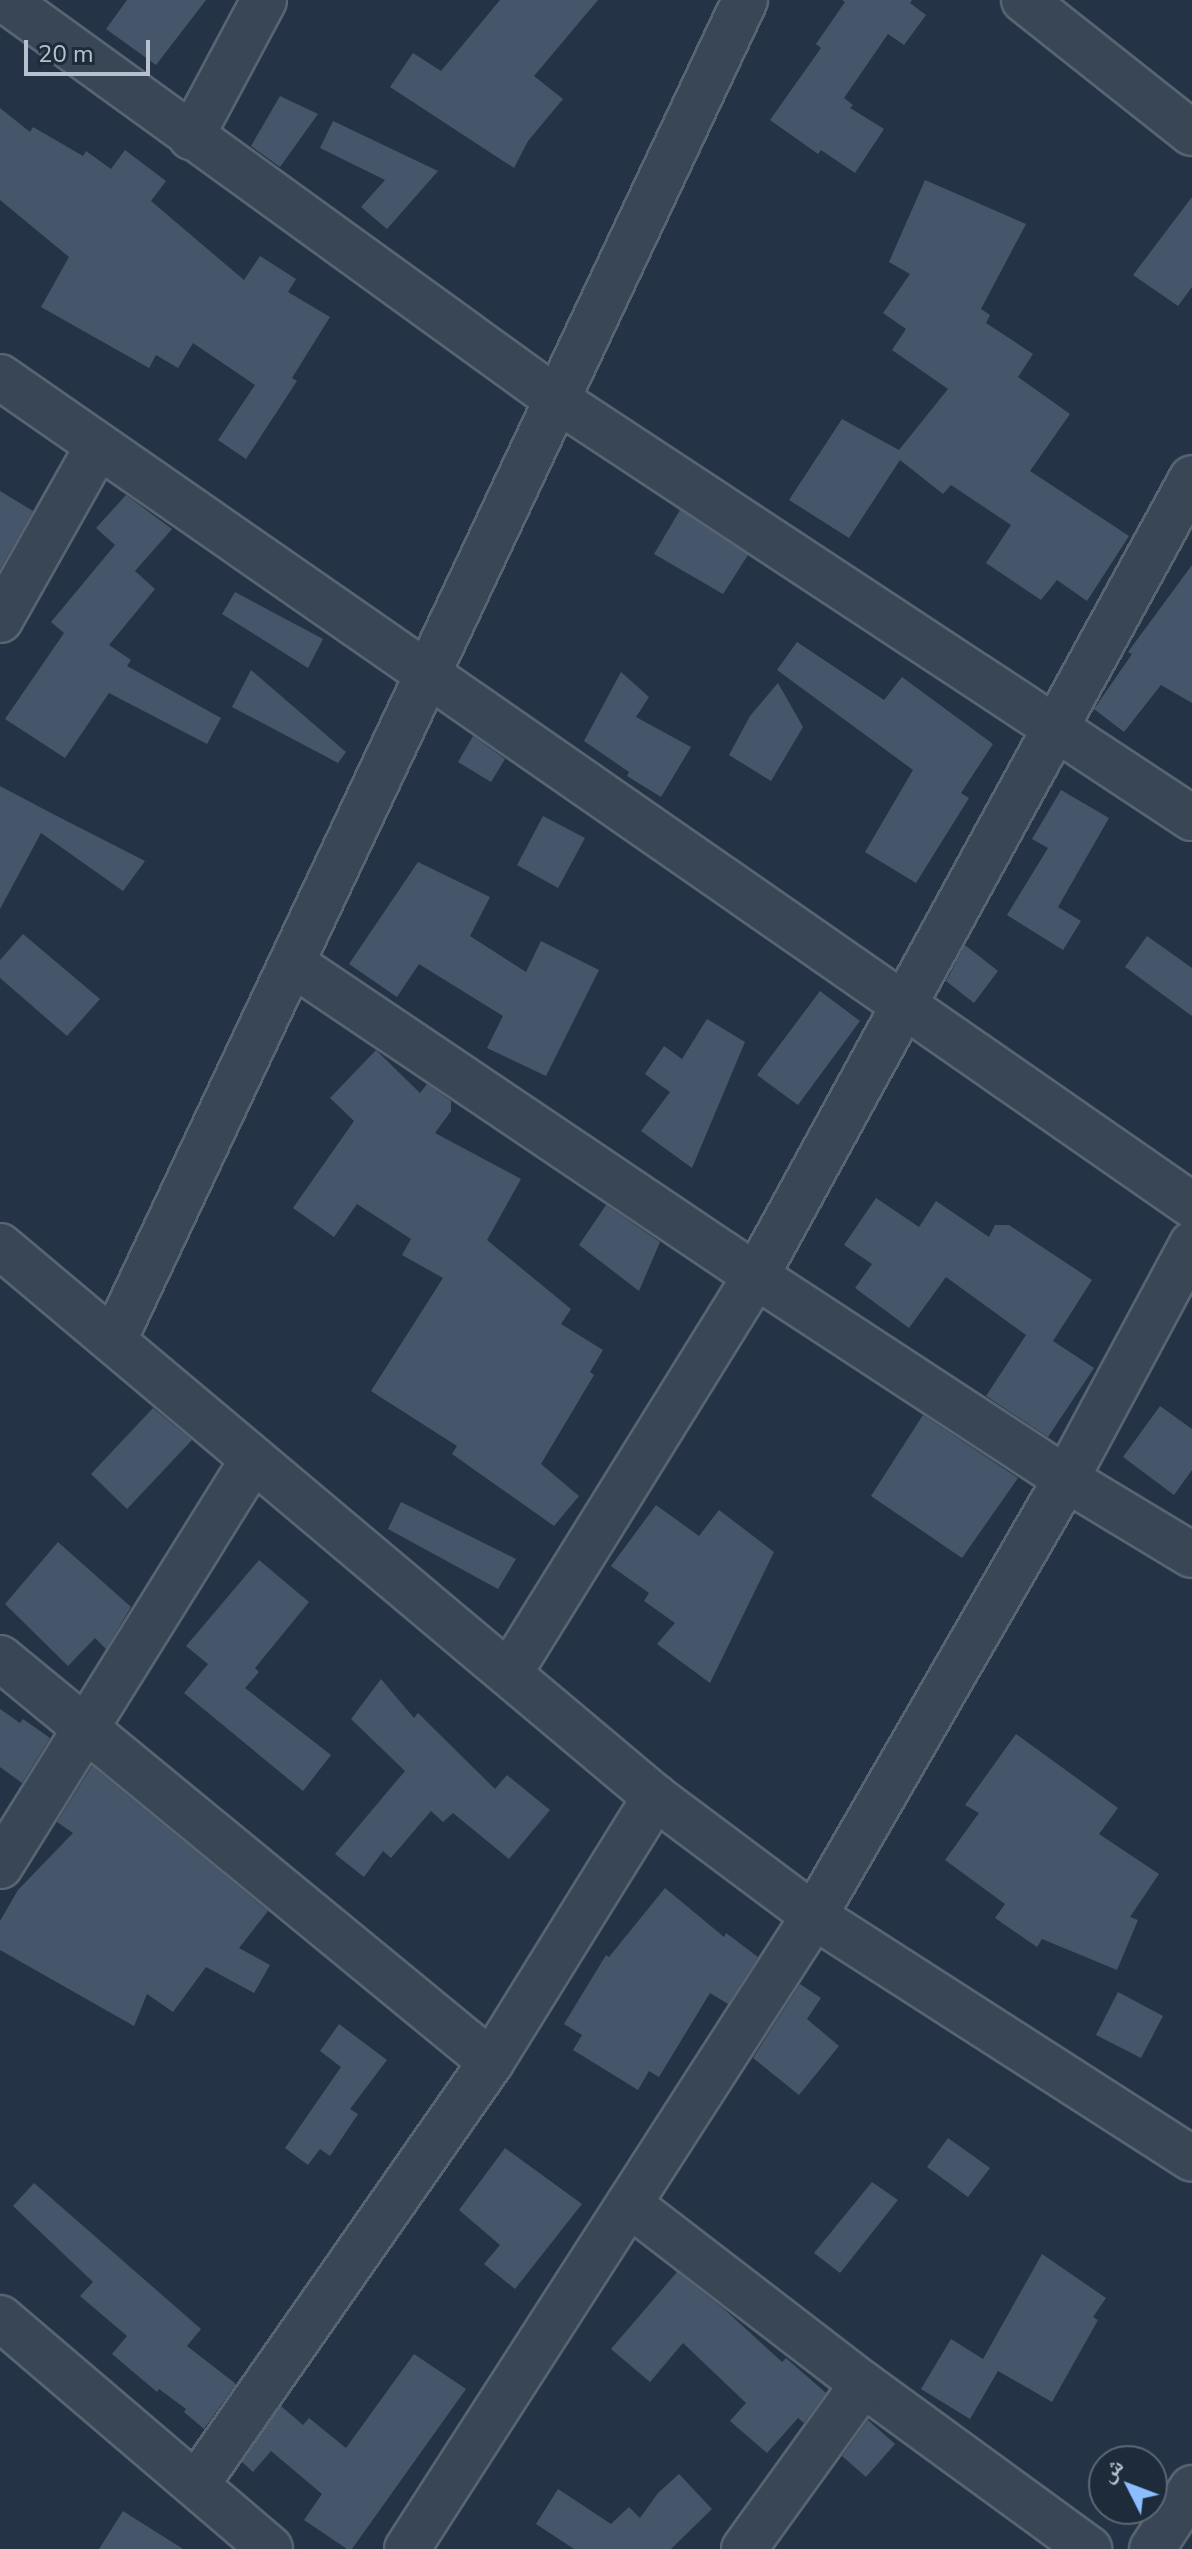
<!DOCTYPE html>
<meta charset="utf-8">
<style>
body{margin:0}
#map{position:relative;width:1192px;height:2549px;overflow:hidden;background:#243446;font-family:"Nunito Sans","Noto Naskh Arabic",sans-serif}
div>[style]{position:absolute}
.building>*{inset:0;background:#46566a}
.roads{filter:drop-shadow(2px 0 #586472) drop-shadow(-2px 0 #586472) drop-shadow(0 2px #586472) drop-shadow(0 -2px #586472)}
.minor>*{height:44px;margin:-22px;padding:0 22px;transform-origin:22px;border-radius:22px;background:#394655}
span{translate:-50% -50%;white-space:nowrap;text-align:center;line-height:1.15;-webkit-text-stroke:6px #1e2b3a;paint-order:stroke}
.north{position:absolute;left:1088px;top:2445px;width:80px;height:80px;box-sizing:border-box;background:#1e2b3a;border:2px solid #5b6775;border-radius:50%;rotate:312deg;font-size:22px;font-weight:700;line-height:32px;text-align:center;color:#b7c1ce}
.north::after{content:'';display:block;margin:auto;width:28px;height:36px;background:#8bbdff;clip-path:polygon(50% 0,100% 100%,50% 72%,0 100%)}
.scale{position:absolute;left:24px;top:40px;width:126px;height:36px;box-sizing:border-box;border:4px solid #b7c1ce;border-top:0;padding-left:10px;font-size:24px;line-height:28px;white-space:nowrap;color:#b7c1ce;-webkit-text-stroke:6px #1e2b3a;paint-order:stroke}
</style>
<div id="map">
<div class="building">
<div style="clip-path:polygon(127px 0,206px 0,156px 65px,106px 29px)"></div>
<div style="clip-path:polygon(500px 0,598px 0,534px 76px,563px 99px,528px 141px,514px 168px,390px 87px,413px 53px,441px 71px)"></div>
<div style="clip-path:polygon(842px 0,912px 0,910px 3px,926px 15px,904px 45px,888px 34px,844px 98px,853px 105px,850px 108px,884px 129px,855px 173px,821px 150px,818px 154px,770px 120px,821px 48px,816px 44px,845px 2px)"></div>
<div style="clip-path:polygon(280px 96px,318px 114px,280px 167px,251px 146px)"></div>
<div style="clip-path:polygon(0 108px,30px 132px,33px 127px,83px 156px,86px 151px,111px 169px,125px 150px,166px 181px,151px 201px,244px 280px,260px 256px,296px 279px,288px 292px,330px 317px,292px 378px,297px 381px,246px 459px,218px 440px,255px 385px,193px 343px,178px 368px,156px 355px,149px 368px,41px 307px,69px 257px,0 200px)"></div>
<div style="clip-path:polygon(333px 121px,438px 171px,387px 229px,361px 207px,385px 180px,320px 148px)"></div>
<div style="clip-path:polygon(925px 180px,1026px 224px,981px 309px,990px 315px,986px 323px,1033px 354px,1018px 377px,1070px 414px,1030px 471px,1129px 536px,1087px 601px,1057px 580px,1041px 600px,986px 563px,1011px 525px,951px 485px,943px 494px,900px 460px,849px 538px,789px 500px,842px 419px,899px 450px,948px 389px,892px 350px,906px 329px,883px 313px,910px 274px,889px 262px)"></div>
<div style="clip-path:polygon(1192px 197px,1192px 287px,1178px 306px,1133px 275px)"></div>
<div style="clip-path:polygon(0 491px,33px 511px,0 569px)"></div>
<div style="clip-path:polygon(126px 495px,172px 529px,135px 571px,155px 589px,109px 645px,131px 660px,127px 666px,221px 718px,207px 744px,109px 693px,65px 758px,5px 719px,64px 633px,51px 622px,115px 545px,96px 528px)"></div>
<div style="clip-path:polygon(680px 510px,748px 555px,723px 594px,654px 554px)"></div>
<div style="clip-path:polygon(1192px 565px,1192px 703px,1161px 685px,1124px 732px,1094px 709px,1132px 654px,1128px 652px)"></div>
<div style="clip-path:polygon(235px 592px,323px 639px,308px 668px,222px 614px)"></div>
<div style="clip-path:polygon(797px 642px,884px 700px,902px 677px,993px 744px,961px 793px,969px 798px,916px 883px,865px 852px,913px 770px,777px 670px)"></div>
<div style="clip-path:polygon(251px 670px,346px 752px,338px 763px,232px 707px)"></div>
<div style="clip-path:polygon(621px 672px,649px 697px,636px 717px,691px 747px,661px 797px,627px 776px,629px 772px,584px 741px)"></div>
<div style="clip-path:polygon(778px 683px,803px 727px,771px 781px,729px 755px,750px 716px)"></div>
<div style="clip-path:polygon(473px 736px,505px 759px,491px 782px,458px 762px)"></div>
<div style="clip-path:polygon(0 786px,51px 813px,145px 861px,123px 891px,41px 833px,0 909px)"></div>
<div style="clip-path:polygon(1061px 790px,1109px 818px,1058px 907px,1081px 921px,1063px 950px,1007px 915px,1048px 848px,1032px 839px)"></div>
<div style="clip-path:polygon(543px 816px,585px 838px,558px 888px,517px 865px)"></div>
<div style="clip-path:polygon(418px 862px,490px 897px,470px 936px,526px 972px,541px 941px,599px 970px,546px 1076px,487px 1048px,503px 1016px,419px 964px,397px 997px,349px 964px)"></div>
<div style="clip-path:polygon(23px 934px,100px 999px,67px 1036px,0 978px,0 960px)"></div>
<div style="clip-path:polygon(1147px 936px,1192px 968px,1192px 1016px,1125px 967px)"></div>
<div style="clip-path:polygon(965px 945px,998px 971px,974px 1003px,946px 981px)"></div>
<div style="clip-path:polygon(820px 991px,860px 1021px,798px 1105px,757px 1075px)"></div>
<div style="clip-path:polygon(707px 1019px,745px 1042px,692px 1168px,641px 1131px,670px 1092px,645px 1074px,664px 1046px,682px 1059px)"></div>
<div style="clip-path:polygon(376px 1050px,420px 1093px,427px 1084px,451px 1101px,451px 1111px,435px 1133px,521px 1179px,487px 1240px,571px 1309px,561px 1324px,603px 1350px,590px 1372px,594px 1375px,541px 1464px,579px 1496px,554px 1526px,452px 1454px,457px 1446px,371px 1391px,443px 1278px,402px 1255px,411px 1239px,357px 1204px,334px 1237px,293px 1208px,354px 1121px,330px 1098px)"></div>
<div style="clip-path:polygon(876px 1198px,919px 1227px,936px 1201px,989px 1237px,995px 1225px,1009px 1225px,1092px 1280px,1053px 1341px,1094px 1368px,1048px 1437px,986px 1396px,1026px 1335px,946px 1277px,909px 1328px,855px 1288px,872px 1264px,844px 1245px)"></div>
<div style="clip-path:polygon(606px 1205px,660px 1242px,639px 1291px,579px 1245px)"></div>
<div style="clip-path:polygon(1160px 1406px,1192px 1429px,1192px 1470px,1174px 1495px,1123px 1457px)"></div>
<div style="clip-path:polygon(153px 1408px,192px 1440px,127px 1509px,91px 1474px)"></div>
<div style="clip-path:polygon(923px 1415px,1018px 1478px,962px 1558px,871px 1496px)"></div>
<div style="clip-path:polygon(401px 1502px,516px 1559px,498px 1589px,388px 1529px)"></div>
<div style="clip-path:polygon(656px 1505px,699px 1536px,719px 1510px,774px 1552px,710px 1683px,657px 1644px,675px 1623px,644px 1601px,649px 1593px,611px 1566px)"></div>
<div style="clip-path:polygon(58px 1542px,131px 1607px,106px 1649px,95px 1638px,68px 1666px,5px 1604px)"></div>
<div style="clip-path:polygon(259px 1560px,309px 1602px,255px 1668px,259px 1672px,245px 1688px,331px 1755px,303px 1791px,184px 1693px,208px 1664px,186px 1646px)"></div>
<div style="clip-path:polygon(381px 1679px,414px 1718px,418px 1713px,495px 1789px,507px 1775px,550px 1810px,509px 1859px,453px 1813px,443px 1822px,431px 1811px,391px 1858px,383px 1851px,364px 1877px,335px 1854px,405px 1771px,351px 1719px)"></div>
<div style="clip-path:polygon(0 1709px,20px 1723px,23px 1719px,50px 1738px,22px 1783px,0 1767px)"></div>
<div style="clip-path:polygon(1016px 1734px,1118px 1808px,1099px 1834px,1159px 1874px,1130px 1917px,1138px 1920px,1117px 1970px,1042px 1939px,1037px 1947px,995px 1918px,1005px 1904px,945px 1860px,979px 1813px,965px 1805px)"></div>
<div style="clip-path:polygon(92px 1766px,268px 1911px,239px 1948px,270px 1965px,254px 1993px,206px 1967px,173px 2012px,147px 1994px,134px 2026px,0 1950px,0 1921px,18px 1890px,73px 1833px,57px 1822px)"></div>
<div style="clip-path:polygon(665px 1888px,724px 1937px,726px 1933px,758px 1957px,728px 2004px,710px 1993px,659px 2077px,649px 2071px,638px 2090px,573px 2050px,582px 2035px,564px 2024px,606px 1955px,609px 1957px)"></div>
<div style="clip-path:polygon(800px 1984px,821px 1998px,807px 2019px,839px 2046px,799px 2095px,753px 2058px)"></div>
<div style="clip-path:polygon(1118px 1992px,1163px 2016px,1141px 2058px,1096px 2035px)"></div>
<div style="clip-path:polygon(339px 2024px,387px 2060px,350px 2109px,358px 2114px,330px 2156px,320px 2149px,308px 2165px,285px 2148px,341px 2067px,320px 2051px)"></div>
<div style="clip-path:polygon(948px 2138px,990px 2168px,968px 2197px,927px 2167px)"></div>
<div style="clip-path:polygon(505px 2148px,582px 2204px,515px 2289px,484px 2264px,500px 2245px,459px 2210px)"></div>
<div style="clip-path:polygon(872px 2182px,898px 2200px,840px 2273px,814px 2253px)"></div>
<div style="clip-path:polygon(34px 2183px,201px 2329px,187px 2346px,236px 2384px,204px 2429px,184px 2412px,186px 2409px,159px 2389px,157px 2392px,112px 2354px,127px 2336px,80px 2296px,93px 2282px,13px 2206px)"></div>
<div style="clip-path:polygon(1042px 2254px,1106px 2298px,1093px 2317px,1098px 2320px,1052px 2402px,998px 2371px,970px 2419px,921px 2389px,951px 2339px,983px 2359px)"></div>
<div style="clip-path:polygon(677px 2272px,724px 2309px,782px 2362px,786px 2358px,826px 2393px,804px 2423px,798px 2418px,767px 2453px,730px 2421px,746px 2403px,683px 2343px,650px 2382px,611px 2349px)"></div>
<div style="clip-path:polygon(414px 2354px,466px 2389px,352px 2549px,347px 2549px,304px 2520px,322px 2494px,271px 2451px,253px 2472px,242px 2462px,281px 2406px,303px 2425px,309px 2418px,346px 2448px)"></div>
<div style="clip-path:polygon(868px 2420px,895px 2444px,866px 2477px,842px 2456px)"></div>
<div style="clip-path:polygon(679px 2474px,712px 2509px,671px 2549px,574px 2549px,536px 2524px,558px 2489px,611px 2524px,629px 2507px,640px 2518px,658px 2493px)"></div>
<div style="clip-path:polygon(123px 2511px,183px 2549px,99px 2549px)"></div>
</div>
<div class="roads">
<div class="minor">
<div style="left:5px;top:0;width:684px;rotate:35.9deg"></div>
<div style="left:559px;top:401px;width:758px;rotate:33.38deg"></div>
<div style="left:1024px;top:0;width:214px;rotate:38.4deg"></div>
<div style="left:191px;top:137px;width:155px;rotate:-61.9deg"></div>
<div style="left:0;top:377px;width:1451px;rotate:34.79deg"></div>
<div style="left:0;top:620px;width:200px;rotate:-60.6deg"></div>
<div style="left:293px;top:964px;width:558px;rotate:33.97deg"></div>
<div style="left:756px;top:1276px;width:371px;rotate:33.2deg"></div>
<div style="left:1066px;top:1479px;width:147px;rotate:31.1deg"></div>
<div style="left:0;top:1246px;width:856px;rotate:40.07deg"></div>
<div style="left:655px;top:1797px;width:199px;rotate:36.8deg"></div>
<div style="left:814px;top:1916px;width:449px;rotate:32.7deg"></div>
<div style="left:114px;top:1340px;width:1481px;rotate:-64.78deg"></div>
<div style="left:0;top:1658px;width:636px;rotate:39.45deg"></div>
<div style="left:510px;top:1672px;width:466px;rotate:-58.2deg"></div>
<div style="left:756px;top:1276px;width:909px;rotate:-61.35deg"></div>
<div style="left:0;top:1866px;width:479px;rotate:-58.1deg"></div>
<div style="left:629px;top:2204px;width:295px;rotate:37.6deg"></div>
<div style="left:863px;top:2384px;width:280px;rotate:36.1deg"></div>
<div style="left:0;top:2318px;width:355px;rotate:40.5deg"></div>
<div style="left:196px;top:2485px;width:516px;rotate:-55.11deg"></div>
<div style="left:491px;top:2062px;width:312px;rotate:-58.2deg"></div>
<div style="left:407px;top:2549px;width:753px;rotate:-57.26deg"></div>
<div style="left:814px;top:1916px;width:504px;rotate:-60.03deg"></div>
<div style="left:1066px;top:1479px;width:267px;rotate:-61.8deg"></div>
<div style="left:744px;top:2549px;width:203px;rotate:-54.2deg"></div>
<div style="left:1152px;top:2549px;width:73px;rotate:-56.7deg"></div>
</div>
</div>
<div class="north">ش</div>
<div class="scale">20 m</div>
</div>
